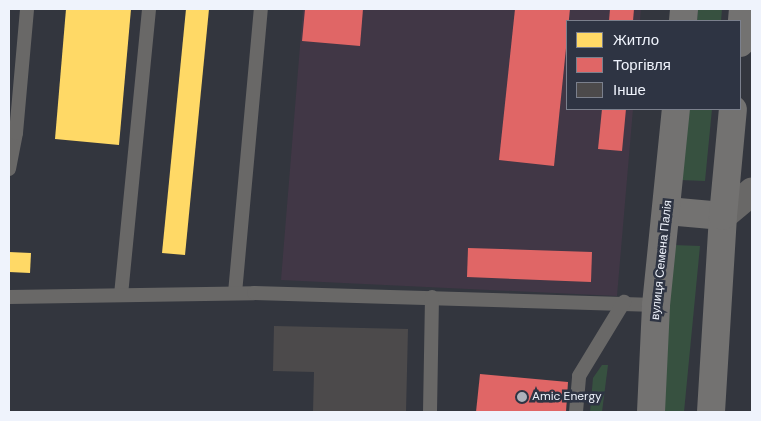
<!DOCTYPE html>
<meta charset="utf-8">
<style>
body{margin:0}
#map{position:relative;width:761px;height:421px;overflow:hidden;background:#33363e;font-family:"DM Sans",sans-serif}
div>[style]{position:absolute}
.commercial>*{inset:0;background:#413746}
.green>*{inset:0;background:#375140}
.homes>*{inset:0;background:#ffd966}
.shops>*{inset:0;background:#e06666}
.building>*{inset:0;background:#4c4a4b}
.lane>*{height:14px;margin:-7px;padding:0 7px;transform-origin:7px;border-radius:7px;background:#696867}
.street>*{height:28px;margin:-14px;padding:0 14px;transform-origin:14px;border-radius:14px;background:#696867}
.primary>*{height:28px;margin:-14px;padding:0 14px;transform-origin:14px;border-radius:14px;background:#737271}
.dots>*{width:14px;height:14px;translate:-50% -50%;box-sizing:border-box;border:2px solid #2e3443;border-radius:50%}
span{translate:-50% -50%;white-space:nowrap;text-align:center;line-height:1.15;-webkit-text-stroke:5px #2e3443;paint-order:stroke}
.street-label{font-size:12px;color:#eff3fc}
.poi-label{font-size:12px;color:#eff3fc}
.left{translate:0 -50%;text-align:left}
.frame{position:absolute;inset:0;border:10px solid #eff3fc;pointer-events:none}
.legend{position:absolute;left:566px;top:20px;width:175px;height:90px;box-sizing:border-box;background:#2e3443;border:1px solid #7b808d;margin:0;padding:6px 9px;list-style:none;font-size:15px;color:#eff3fc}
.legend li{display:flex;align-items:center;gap:10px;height:25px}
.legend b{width:25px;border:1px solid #7b808d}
</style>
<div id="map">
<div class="commercial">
<div style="clip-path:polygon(303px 9px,641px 9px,640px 21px,567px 21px,567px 109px,633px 109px,617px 296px,281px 280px)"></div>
</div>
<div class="green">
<div style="clip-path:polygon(698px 9px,722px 9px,721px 21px,697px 21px)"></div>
<div style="clip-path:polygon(688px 109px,712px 109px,705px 181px,680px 180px)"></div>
<div style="clip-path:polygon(673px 245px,700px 246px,684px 412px,659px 412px)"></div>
<div style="clip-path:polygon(602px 365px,608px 365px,602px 412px,590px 412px,593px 378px)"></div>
</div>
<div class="homes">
<div style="clip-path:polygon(66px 9px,131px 9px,119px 145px,55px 139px)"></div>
<div style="clip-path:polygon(186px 9px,209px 9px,185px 255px,162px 253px)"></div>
<div style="clip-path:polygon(9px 252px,31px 253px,30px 273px,9px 272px)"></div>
</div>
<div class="shops">
<div style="clip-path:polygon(305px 9px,363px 9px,360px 46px,302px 41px)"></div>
<div style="clip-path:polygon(515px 9px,570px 9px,554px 166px,499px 160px)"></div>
<div style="clip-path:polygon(610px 9px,634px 9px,633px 21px,609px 21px)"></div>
<div style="clip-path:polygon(602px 109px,626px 109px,622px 151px,598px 149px)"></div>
<div style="clip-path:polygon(468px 248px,592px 252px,591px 282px,467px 277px)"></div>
<div style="clip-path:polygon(480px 374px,568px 382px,566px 412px,476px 412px)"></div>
</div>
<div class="building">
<div style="clip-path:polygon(274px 326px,408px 329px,406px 412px,313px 412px,314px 372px,273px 371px)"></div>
</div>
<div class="lane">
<div style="left:9px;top:169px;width:37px;rotate:-79deg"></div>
<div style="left:16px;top:133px;width:124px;rotate:-84.9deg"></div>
<div style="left:235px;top:293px;width:285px;rotate:-84.8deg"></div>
<div style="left:121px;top:295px;width:287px;rotate:-84.4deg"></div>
<div style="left:9px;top:297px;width:245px;rotate:-0.9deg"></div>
<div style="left:254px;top:293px;width:402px;rotate:1.7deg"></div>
<div style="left:430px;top:412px;width:115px;rotate:-89deg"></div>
<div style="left:576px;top:412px;width:36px;rotate:-85deg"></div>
<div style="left:579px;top:376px;width:87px;rotate:-58.7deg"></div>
</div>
<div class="street">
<div style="left:723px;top:216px;width:38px;rotate:-40deg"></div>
</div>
<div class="primary">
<div style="left:683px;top:21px;width:12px;rotate:-85deg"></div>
<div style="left:740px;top:43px;width:34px;rotate:-85deg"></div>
<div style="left:667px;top:211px;width:56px;rotate:5.1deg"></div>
<div style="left:651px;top:412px;width:107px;rotate:-87.3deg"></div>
<div style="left:656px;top:305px;width:197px;rotate:-84.2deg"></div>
<div style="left:711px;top:412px;width:196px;rotate:-86.5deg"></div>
<div style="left:723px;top:216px;width:107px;rotate:-84.7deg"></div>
</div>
<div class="dots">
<div style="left:522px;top:397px;background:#adb1ba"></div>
</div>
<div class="street-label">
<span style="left:662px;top:260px;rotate:-84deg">вулиця Семена Палія</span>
</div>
<div class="poi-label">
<span class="left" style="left:532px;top:397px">Amic Energy</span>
</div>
<div class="frame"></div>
<ul class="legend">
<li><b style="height:14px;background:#ffd966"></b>Житло</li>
<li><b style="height:14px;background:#e06666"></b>Торгівля</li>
<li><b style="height:14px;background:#4c4a4b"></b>Інше</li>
</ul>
</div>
